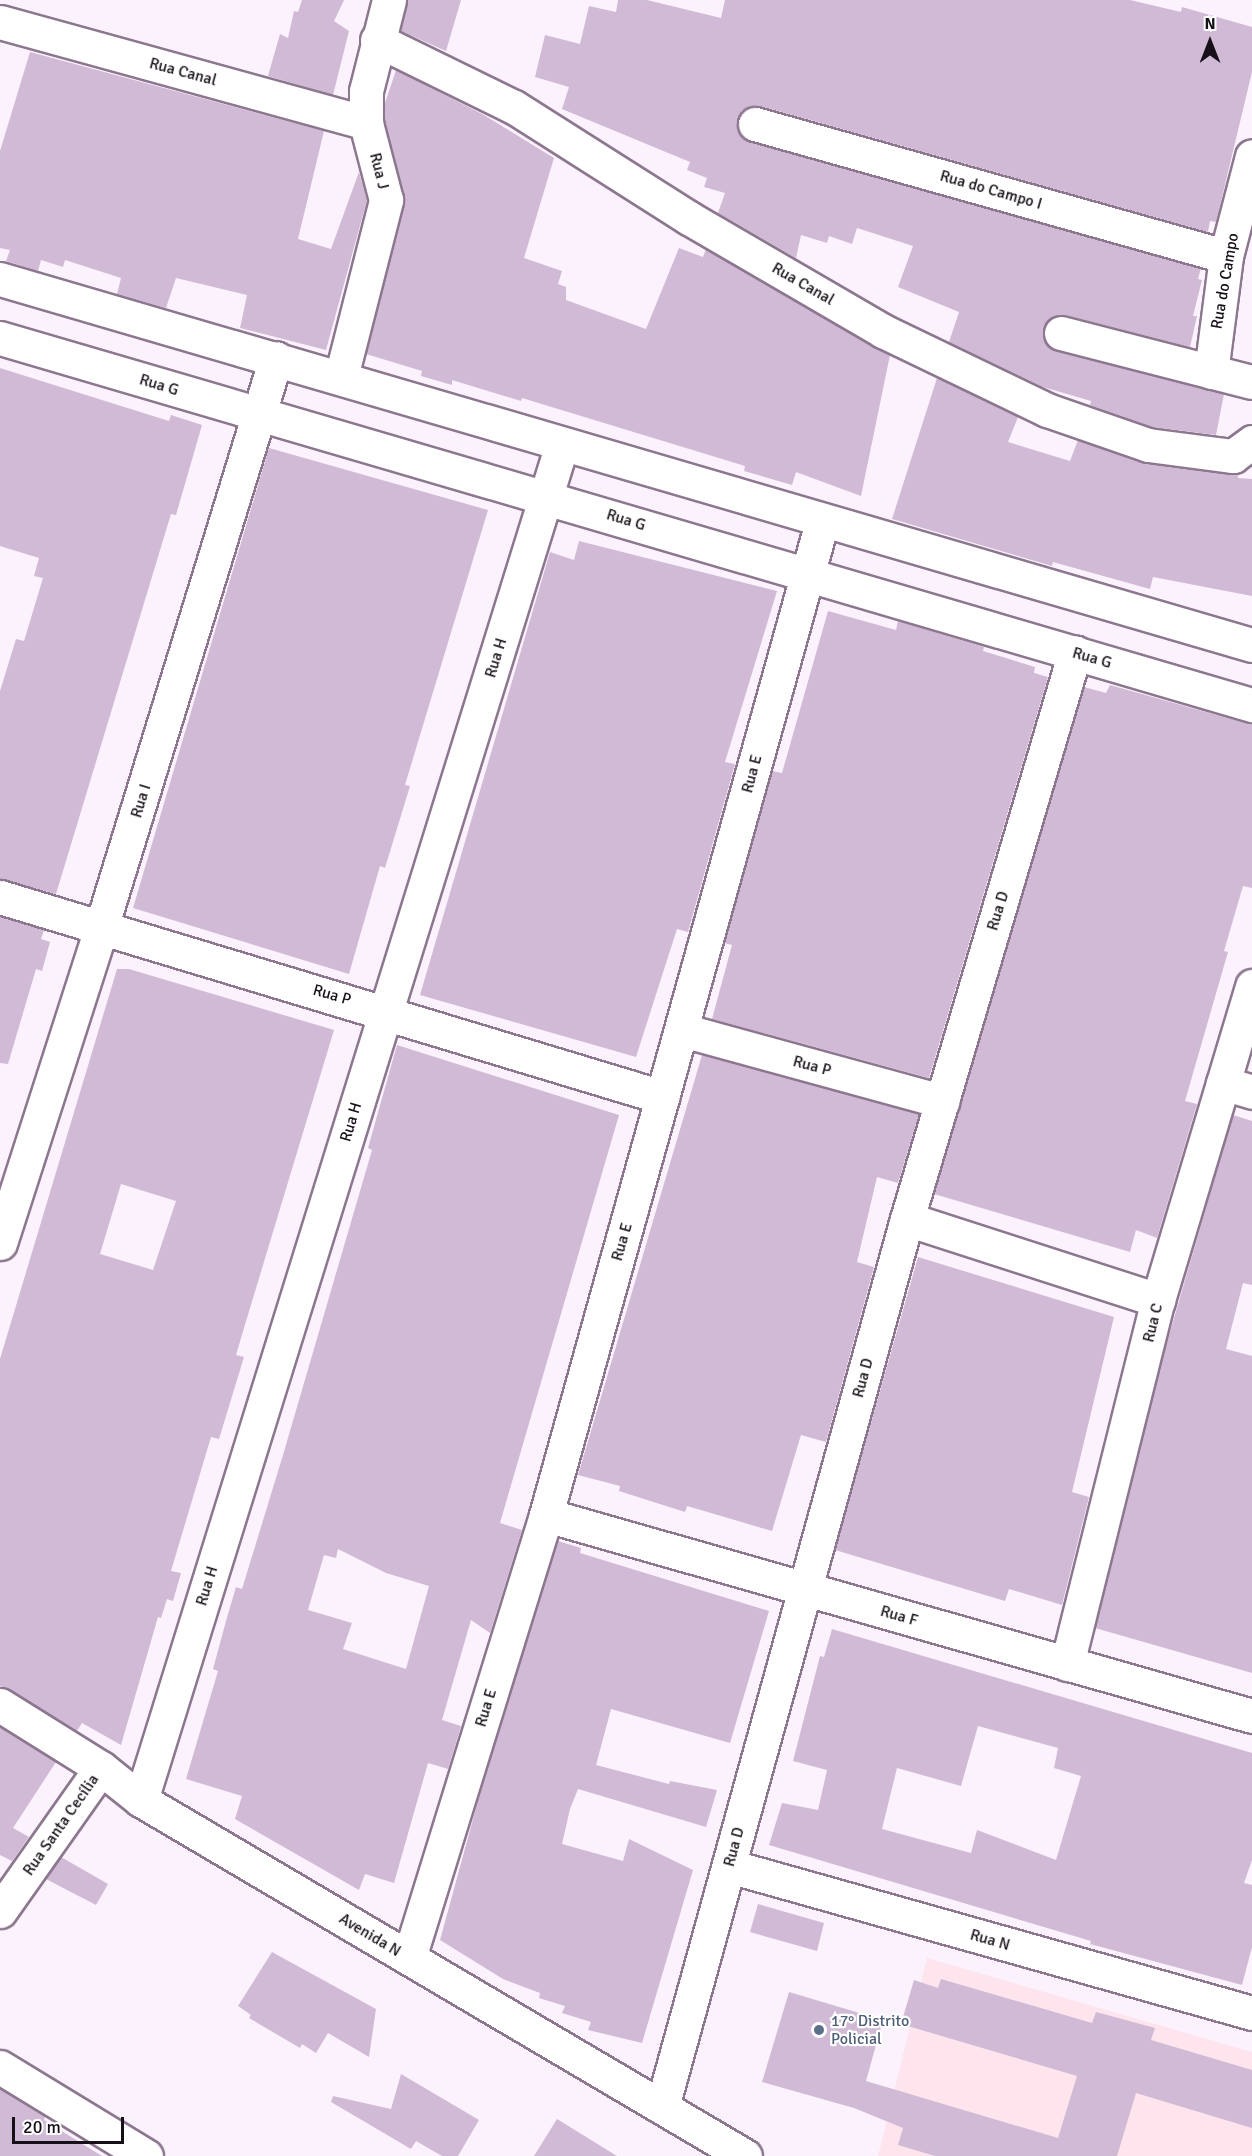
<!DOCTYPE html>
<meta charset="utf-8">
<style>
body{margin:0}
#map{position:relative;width:1252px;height:2156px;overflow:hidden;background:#fcf2fd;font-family:Signika,sans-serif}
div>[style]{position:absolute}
.education>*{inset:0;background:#fde4ed}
.building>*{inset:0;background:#d1bad5}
.roads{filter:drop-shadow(2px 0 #8c778f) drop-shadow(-2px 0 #8c778f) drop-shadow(0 2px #8c778f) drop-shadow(0 -2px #8c778f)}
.minor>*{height:33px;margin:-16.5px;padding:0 16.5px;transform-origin:16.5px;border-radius:16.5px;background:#fff}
.dots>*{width:16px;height:16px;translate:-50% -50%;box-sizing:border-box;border:3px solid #fff;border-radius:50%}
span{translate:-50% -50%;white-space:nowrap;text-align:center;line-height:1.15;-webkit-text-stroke:4.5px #fff;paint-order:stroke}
.street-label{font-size:16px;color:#181019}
.service-label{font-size:16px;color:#4e5e75}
.left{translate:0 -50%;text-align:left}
.north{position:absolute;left:1180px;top:12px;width:60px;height:60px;-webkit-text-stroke:4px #fff;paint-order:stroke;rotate:0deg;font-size:16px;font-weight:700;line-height:24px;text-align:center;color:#181019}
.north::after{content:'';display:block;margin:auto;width:21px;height:27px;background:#181019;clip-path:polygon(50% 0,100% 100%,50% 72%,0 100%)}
.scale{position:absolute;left:12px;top:2117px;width:112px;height:27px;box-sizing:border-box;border:3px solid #181019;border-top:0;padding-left:8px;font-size:18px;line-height:21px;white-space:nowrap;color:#181019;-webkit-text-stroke:4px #fff;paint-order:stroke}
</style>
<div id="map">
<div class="education">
<div style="clip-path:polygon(927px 1958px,1252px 2052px,1252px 2156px,878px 2156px)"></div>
</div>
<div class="building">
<div style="clip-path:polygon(302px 0,344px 0,334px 21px,349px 31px,333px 95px,268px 76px,280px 34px,288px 38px,294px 11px,298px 12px)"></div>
<div style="clip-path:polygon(407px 0,461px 0,446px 51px,401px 31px)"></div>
<div style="clip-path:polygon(618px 0,647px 0,721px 18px,725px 0,1130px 0,1181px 12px,1182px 7px,1252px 27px,1252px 72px,1216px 222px,1210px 221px,1208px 232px,760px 106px,742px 110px,737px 120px,741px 137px,750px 142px,1201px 268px,1198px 279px,1202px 280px,1193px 316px,1197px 316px,1190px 347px,1065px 315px,1048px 320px,1043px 337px,1056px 351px,1224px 394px,1216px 435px,1152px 427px,1090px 405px,1091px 401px,1043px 387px,949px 342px,959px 312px,898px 287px,913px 246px,857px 228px,852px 244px,829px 236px,827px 243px,801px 235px,796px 258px,718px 213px,725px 193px,704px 187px,707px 178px,687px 170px,690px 162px,562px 109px,569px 87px,535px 77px,545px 35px,580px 44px,589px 6px,616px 12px)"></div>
<div style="clip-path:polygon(30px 52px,324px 131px,298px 239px,331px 249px,359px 172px,367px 200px,326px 350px,240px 328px,247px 295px,176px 278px,166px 308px,117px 294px,121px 278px,65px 260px,63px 267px,41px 260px,38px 271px,6px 261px,10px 250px,0 248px,0 151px)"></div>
<div style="clip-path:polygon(396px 70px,484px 115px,554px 158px,524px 258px,562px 271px,558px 284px,566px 287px,566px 300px,646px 329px,679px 248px,703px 257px,706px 249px,890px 355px,861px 496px,796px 472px,792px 485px,744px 471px,745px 466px,522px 398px,521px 401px,452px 380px,452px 385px,421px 376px,422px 371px,366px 354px,404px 204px,385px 121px,385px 103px)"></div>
<div style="clip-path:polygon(0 368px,169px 421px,171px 415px,202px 425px,176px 515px,171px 514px,56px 894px,0 879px,0 691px,16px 639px,24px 641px,43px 578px,34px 576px,39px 558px,0 546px)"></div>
<div style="clip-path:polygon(937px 378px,1018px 417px,1008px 442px,1070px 461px,1078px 440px,1145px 464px,1238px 473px,1238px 478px,1252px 479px,1252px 596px,1153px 577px,1150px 589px,1053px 562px,1052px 566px,892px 519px)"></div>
<div style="clip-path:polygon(269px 448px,488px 510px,405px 785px,410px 786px,385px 868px,380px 866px,349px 974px,133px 908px)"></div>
<div style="clip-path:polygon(579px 541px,777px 591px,725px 762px,735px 764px,688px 932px,677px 929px,636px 1057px,420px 995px,550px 552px,574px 560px)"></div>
<div style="clip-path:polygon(828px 611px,896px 630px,898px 621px,984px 647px,983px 651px,1035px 667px,1034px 673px,1048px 677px,929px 1078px,712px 1019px,732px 945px,724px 943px,772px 771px,782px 773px)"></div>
<div style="clip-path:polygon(1110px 685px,1252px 725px,1252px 888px,1243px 886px,1224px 951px,1228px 952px,1185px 1101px,1197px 1104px,1157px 1238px,1136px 1230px,1130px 1252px,934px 1194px,1084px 687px,1106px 693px)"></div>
<div style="clip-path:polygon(0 917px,44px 930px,41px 939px,50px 942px,42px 971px,36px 969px,8px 1064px,0 1063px)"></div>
<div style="clip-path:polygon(evenodd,117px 969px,129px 969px,334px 1030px,244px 1328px,236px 1355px,244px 1357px,219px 1439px,211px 1437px,171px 1571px,181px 1573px,173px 1601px,167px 1599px,161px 1618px,158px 1617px,121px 1745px,82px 1723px,77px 1731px,0 1686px,0 1359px,117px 969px,121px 1184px,176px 1201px,153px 1270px,100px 1254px,121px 1184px)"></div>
<div style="clip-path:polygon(evenodd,397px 1045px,619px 1115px,500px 1523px,522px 1530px,490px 1633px,471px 1620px,442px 1720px,461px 1726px,448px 1769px,428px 1763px,394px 1883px,365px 1874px,359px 1890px,235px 1819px,242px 1796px,186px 1779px,218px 1671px,213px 1669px,226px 1621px,236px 1587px,242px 1589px,283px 1455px,372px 1150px,368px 1148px,397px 1045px,338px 1549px,386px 1573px,429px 1586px,406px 1669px,343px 1649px,352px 1623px,308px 1610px,324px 1555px,336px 1558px,338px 1549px)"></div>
<div style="clip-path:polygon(702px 1055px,919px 1114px,898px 1183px,877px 1177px,857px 1262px,874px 1267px,826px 1442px,801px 1435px,772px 1531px,687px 1506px,685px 1512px,619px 1491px,620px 1486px,578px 1475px)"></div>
<div style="clip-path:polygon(1233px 1115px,1252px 1121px,1252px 1285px,1243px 1283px,1226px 1349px,1252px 1356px,1252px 1673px,1095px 1628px,1163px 1356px)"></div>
<div style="clip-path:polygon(918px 1257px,1114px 1317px,1072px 1492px,1089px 1497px,1062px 1605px,1009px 1589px,1005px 1601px,835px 1550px)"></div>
<div style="clip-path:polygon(558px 1541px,581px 1548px,580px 1553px,769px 1611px,730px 1743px,611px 1709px,596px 1765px,669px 1784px,670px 1781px,717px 1790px,706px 1827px,578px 1789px,570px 1809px,562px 1844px,623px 1861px,629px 1839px,693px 1870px,642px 2043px,588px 2030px,591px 2022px,562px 2013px,565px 2006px,539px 1998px,540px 1993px,503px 1979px,440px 1940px,484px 1779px)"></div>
<div style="clip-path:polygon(evenodd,832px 1629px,1252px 1753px,1252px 1860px,1244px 1883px,1252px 1885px,1252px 1947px,1242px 1985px,1090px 1944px,1091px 1941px,769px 1845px,782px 1803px,818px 1810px,827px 1770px,793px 1761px,820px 1656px,824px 1657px,832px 1629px,978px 1726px,1058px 1748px,1054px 1768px,1081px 1776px,1056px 1860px,977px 1830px,971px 1853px,882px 1829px,897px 1768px,961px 1786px,978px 1726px)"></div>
<div style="clip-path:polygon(0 1727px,56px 1762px,13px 1828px,29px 1837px,12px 1861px,0 1855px)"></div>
<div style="clip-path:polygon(61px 1857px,108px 1884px,96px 1905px,46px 1879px)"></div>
<div style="clip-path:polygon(758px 1904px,824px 1923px,817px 1951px,750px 1932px)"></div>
<div style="clip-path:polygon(272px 1952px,376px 2009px,369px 2057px,328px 2033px,316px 2053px,302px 2044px,300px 2048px,249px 2018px,251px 2015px,238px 2006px)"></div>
<div style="clip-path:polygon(941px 1979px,1092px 2023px,1096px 2012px,1155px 2028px,1151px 2040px,1252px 2070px,1252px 2128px,1136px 2093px,1117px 2156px,935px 2156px,898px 2145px,903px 2128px,854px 2108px,762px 2082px,789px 1992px,883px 2020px,866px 2081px,1058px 2138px,1077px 2076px,901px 2024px,914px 1980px,938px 1988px)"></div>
<div style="clip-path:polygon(401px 2074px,479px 2120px,458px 2156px,442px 2156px,416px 2141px,411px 2149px,331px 2102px,333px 2096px,391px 2109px)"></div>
<div style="clip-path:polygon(0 2089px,45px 2116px,44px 2120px,102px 2156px,0 2156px)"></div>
<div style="clip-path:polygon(557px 2119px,617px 2156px,534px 2156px)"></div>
</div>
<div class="roads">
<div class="minor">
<div style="left:0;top:22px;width:380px;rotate:15.4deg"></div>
<div style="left:377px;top:40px;width:153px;rotate:26.1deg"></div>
<div style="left:514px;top:107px;width:207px;rotate:32.4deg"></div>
<div style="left:689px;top:218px;width:225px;rotate:30.2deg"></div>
<div style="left:883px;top:331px;width:182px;rotate:25.7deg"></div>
<div style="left:1047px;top:410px;width:107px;rotate:19.1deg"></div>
<div style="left:1148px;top:445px;width:86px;rotate:7.4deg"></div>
<div style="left:1233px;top:456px;width:24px;rotate:-36deg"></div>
<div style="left:755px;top:124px;width:489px;rotate:15.7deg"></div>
<div style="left:0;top:279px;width:1304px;rotate:16.3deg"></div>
<div style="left:1061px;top:333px;width:197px;rotate:14.4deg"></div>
<div style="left:0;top:338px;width:1305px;rotate:16.34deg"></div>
<div style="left:1211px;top:372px;width:117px;rotate:-82.6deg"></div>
<div style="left:1226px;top:256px;width:103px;rotate:-75.4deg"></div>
<div style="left:341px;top:377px;width:183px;rotate:-75.7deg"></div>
<div style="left:386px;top:200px;width:80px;rotate:-104.6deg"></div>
<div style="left:366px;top:123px;width:32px;rotate:-90deg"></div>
<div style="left:366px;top:91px;width:94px;rotate:-75.8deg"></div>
<div style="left:0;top:897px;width:692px;rotate:16.81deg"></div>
<div style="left:682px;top:1030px;width:270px;rotate:15.3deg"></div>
<div style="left:1223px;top:1083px;width:30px;rotate:17deg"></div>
<div style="left:907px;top:1219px;width:264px;rotate:17.9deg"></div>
<div style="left:0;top:1243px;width:331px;rotate:-72.2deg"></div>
<div style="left:101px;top:928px;width:596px;rotate:-72.93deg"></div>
<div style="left:546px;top:1515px;width:734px;rotate:15.89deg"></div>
<div style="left:1067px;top:1664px;width:375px;rotate:-76deg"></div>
<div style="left:1158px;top:1300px;width:328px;rotate:-73.3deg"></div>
<div style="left:0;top:1705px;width:119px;rotate:32deg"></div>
<div style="left:101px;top:1768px;width:51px;rotate:38.7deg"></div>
<div style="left:141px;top:1800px;width:701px;rotate:30.52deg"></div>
<div style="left:141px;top:1800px;width:1420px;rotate:-72.75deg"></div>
<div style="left:729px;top:1866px;width:543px;rotate:15.7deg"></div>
<div style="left:0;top:1911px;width:175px;rotate:-54.8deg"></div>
<div style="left:409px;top:1958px;width:464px;rotate:-72.8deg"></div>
<div style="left:546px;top:1515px;width:1031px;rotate:-74.47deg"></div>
<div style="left:0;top:2067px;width:171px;rotate:31.4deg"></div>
<div style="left:662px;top:2107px;width:921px;rotate:-74.58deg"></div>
<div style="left:907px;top:1219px;width:591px;rotate:-73.5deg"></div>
</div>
</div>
<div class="dots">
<div style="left:819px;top:2030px;background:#5c6f8a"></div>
</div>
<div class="street-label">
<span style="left:183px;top:72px;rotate:15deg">Rua Canal</span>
<span style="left:379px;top:171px;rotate:76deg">Rua J</span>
<span style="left:991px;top:190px;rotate:16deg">Rua do Campo I</span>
<span style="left:1225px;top:281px;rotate:-80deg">Rua do Campo</span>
<span style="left:803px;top:284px;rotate:30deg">Rua Canal</span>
<span style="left:159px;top:385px;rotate:17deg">Rua G</span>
<span style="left:626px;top:520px;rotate:17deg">Rua G</span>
<span style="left:496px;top:658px;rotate:-73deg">Rua H</span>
<span style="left:1092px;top:658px;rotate:16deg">Rua G</span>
<span style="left:752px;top:774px;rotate:-75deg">Rua E</span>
<span style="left:141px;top:801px;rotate:-73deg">Rua I</span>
<span style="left:998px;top:911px;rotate:-73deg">Rua D</span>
<span style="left:332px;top:995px;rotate:16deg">Rua P</span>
<span style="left:812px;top:1066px;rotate:15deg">Rua P</span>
<span style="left:351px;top:1122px;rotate:-73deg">Rua H</span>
<span style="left:622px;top:1242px;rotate:-74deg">Rua E</span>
<span style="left:1153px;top:1323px;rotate:-76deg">Rua C</span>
<span style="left:863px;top:1378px;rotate:-75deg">Rua D</span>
<span style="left:207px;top:1586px;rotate:-73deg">Rua H</span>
<span style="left:899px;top:1616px;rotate:16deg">Rua F</span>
<span style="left:486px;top:1708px;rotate:-73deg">Rua E</span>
<span style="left:61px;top:1825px;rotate:-55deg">Rua Santa Cecília</span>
<span style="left:734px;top:1847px;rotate:-75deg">Rua D</span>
<span style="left:370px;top:1935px;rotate:31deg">Avenida N</span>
<span style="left:990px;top:1940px;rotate:16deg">Rua N</span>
</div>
<div class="service-label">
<span class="left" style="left:831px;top:2030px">17° Distrito<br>Policial</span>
</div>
<div class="north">N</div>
<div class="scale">20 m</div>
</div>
